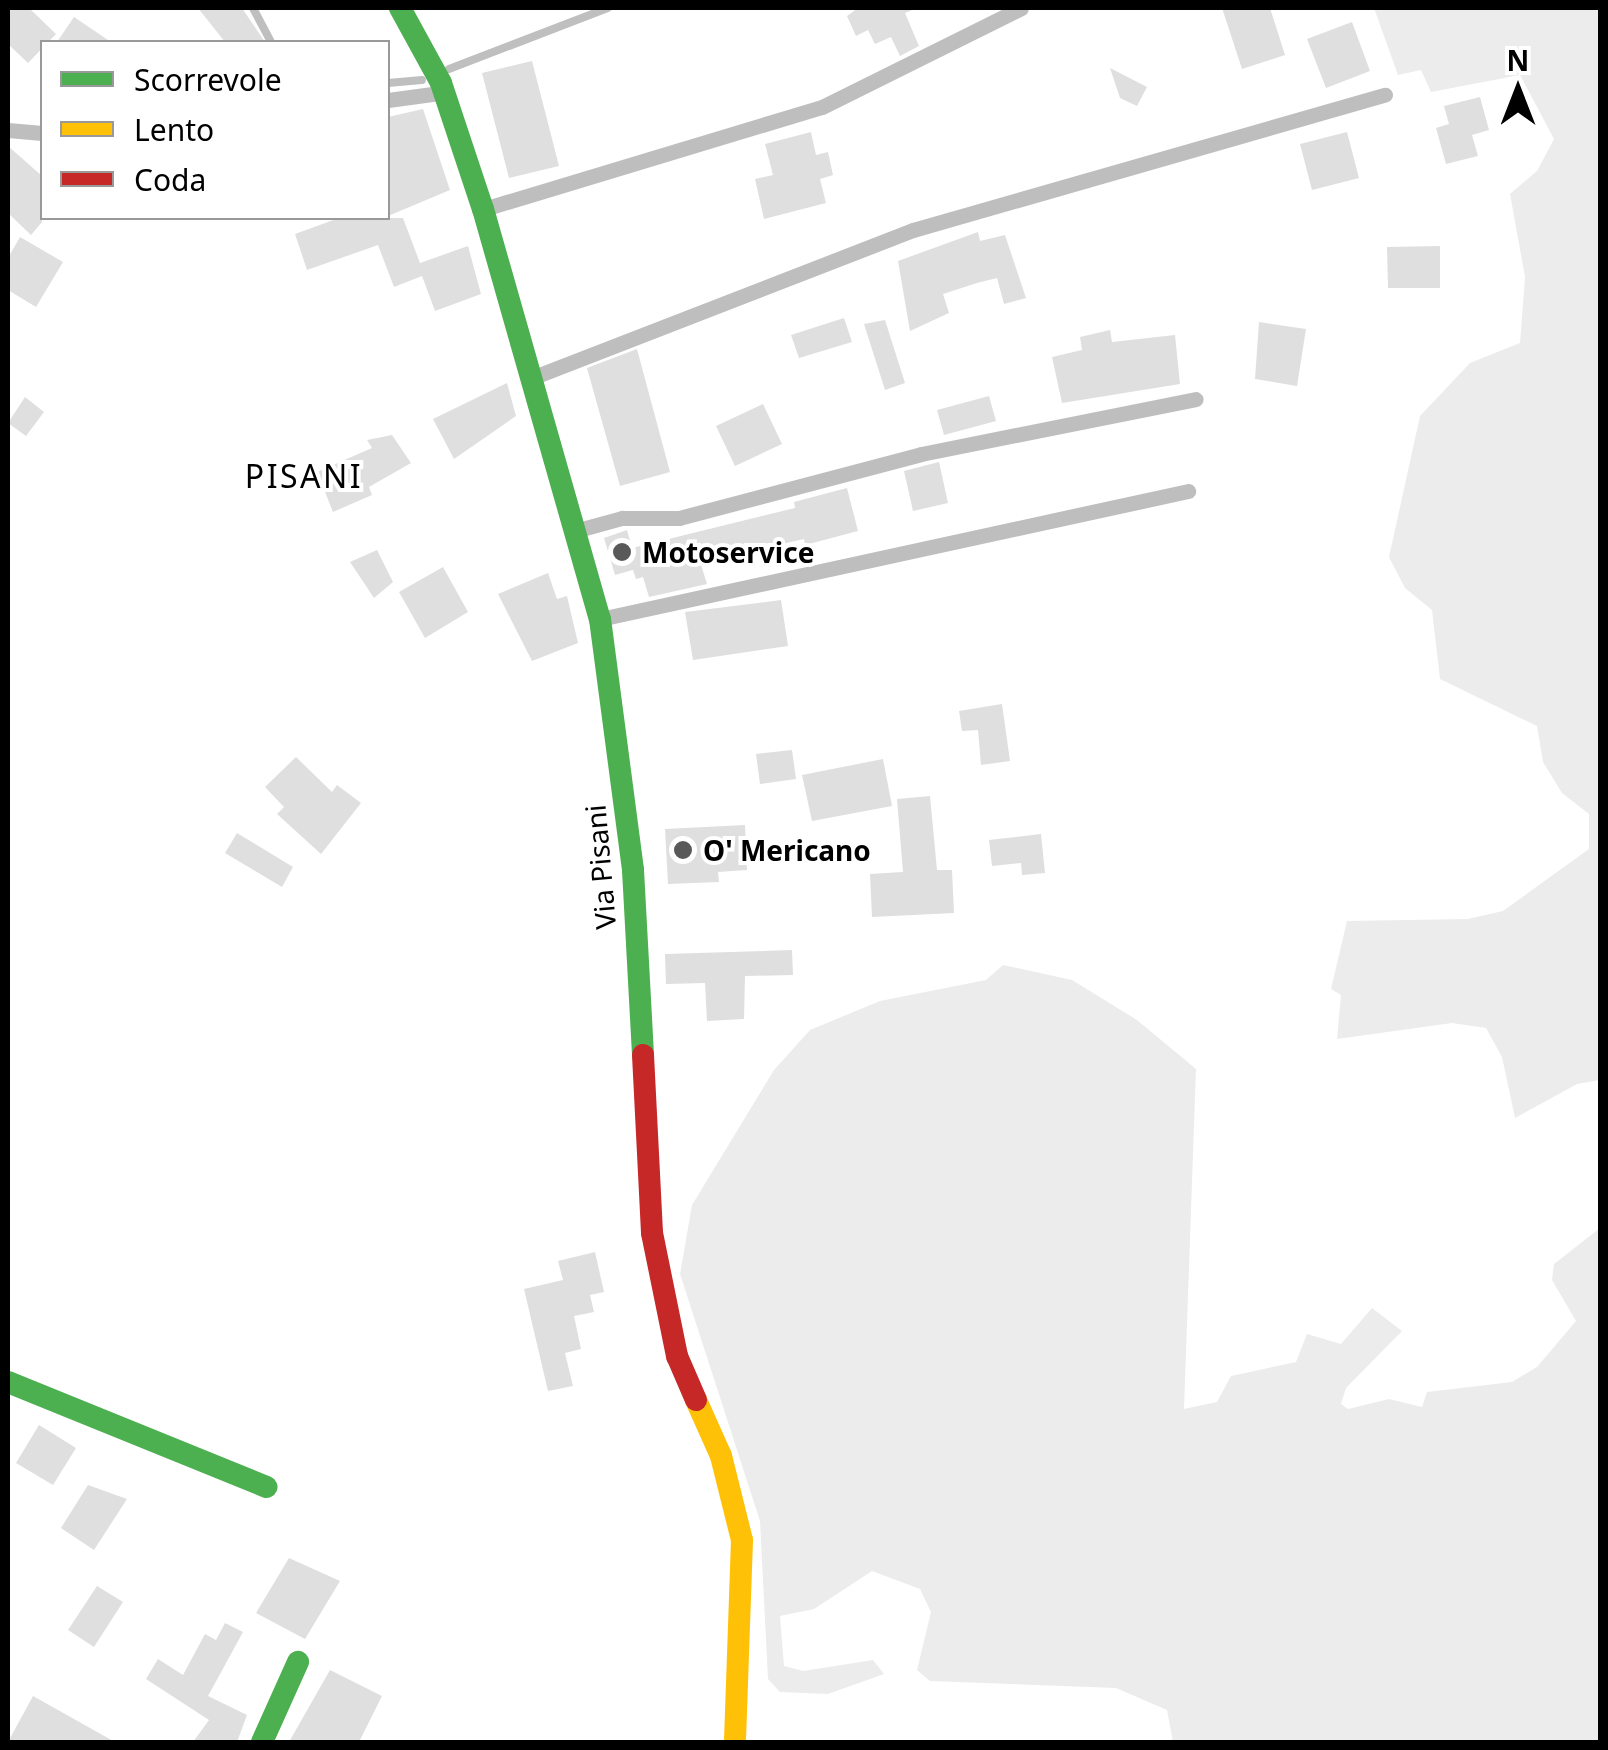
<!DOCTYPE html>
<style>
body{margin:0}
#map{position:relative;width:1608px;height:1750px;overflow:hidden;background:#fff;font-family:"Noto Sans",sans-serif}
div>[style]{position:absolute}
.green>*{inset:0;background:#ececec}
.stream>*{height:8px;margin:-4px;padding:0 4px;transform-origin:4px;border-radius:4px;background:#bfbfbf}
.building>*{inset:0;background:#dfdfdf}
.lane>*{height:15px;margin:-7.5px;padding:0 7.5px;transform-origin:7.5px;border-radius:7.5px;background:#bebebe}
.fast>*{height:22px;margin:-11px;padding:0 11px;transform-origin:11px;border-radius:11px;background:#4caf50}
.slow>*{height:22px;margin:-11px;padding:0 11px;transform-origin:11px;border-radius:11px;background:#ffc107}
.jam>*{height:22px;margin:-11px;padding:0 11px;transform-origin:11px;border-radius:11px;background:#c62828}
.dots>*{width:28px;height:28px;translate:-50% -50%;box-sizing:border-box;border:5px solid #fff;border-radius:50%}
span{translate:-50% -50%;white-space:nowrap;text-align:center;line-height:1.15;-webkit-text-stroke:8px #fff;paint-order:stroke}
.poi-label{font-size:28px;color:#000;font-weight:700}
.left{translate:0 -50%;text-align:left}
.street-label{font-size:28px;color:#000}
.quarter-label{font-size:32px;color:#000;letter-spacing:2.5px}
.frame{position:absolute;inset:0;border:10px solid #000;pointer-events:none}
.legend{position:absolute;left:40px;top:40px;width:350px;height:180px;box-sizing:border-box;background:#fff;border:2px solid #999;margin:0;padding:12px 18px;list-style:none;font-size:30px;color:#000}
.legend li{display:flex;align-items:center;gap:20px;height:50px}
.legend b{width:50px;border:2px solid #999}
.north{position:absolute;left:1468px;top:40px;width:100px;height:100px;-webkit-text-stroke:8px #fff;paint-order:stroke;rotate:0deg;font-size:28px;font-weight:700;line-height:40px;text-align:center;color:#000}
.north::after{content:'';display:block;margin:auto;width:35px;height:45px;background:#000;clip-path:polygon(50% 0,100% 100%,50% 72%,0 100%)}
</style>
<div id="map">
<div class="green">
<div style="clip-path:polygon(1374px 8px,1600px 8px,1600px 1080px,1577px 1084px,1515px 1118px,1502px 1057px,1486px 1028px,1452px 1023px,1337px 1039px,1341px 995px,1331px 989px,1347px 921px,1468px 919px,1503px 911px,1589px 849px,1589px 814px,1562px 793px,1543px 762px,1537px 726px,1440px 679px,1432px 610px,1405px 588px,1389px 557px,1420px 416px,1470px 363px,1520px 343px,1525px 277px,1510px 194px,1537px 171px,1554px 139px,1520px 75px,1431px 92px,1421px 70px,1398px 75px)"></div>
<div style="clip-path:polygon(1003px 965px,1072px 980px,1137px 1020px,1196px 1069px,1184px 1409px,1217px 1402px,1231px 1376px,1296px 1362px,1307px 1334px,1341px 1344px,1372px 1308px,1402px 1331px,1346px 1388px,1341px 1404px,1348px 1409px,1389px 1399px,1422px 1407px,1427px 1392px,1512px 1382px,1537px 1367px,1576px 1321px,1552px 1280px,1554px 1264px,1600px 1228px,1600px 1742px,1173px 1742px,1167px 1710px,1116px 1688px,930px 1681px,917px 1670px,931px 1612px,920px 1589px,872px 1571px,814px 1609px,780px 1616px,784px 1666px,803px 1671px,873px 1660px,884px 1674px,828px 1694px,780px 1692px,768px 1679px,760px 1521px,680px 1274px,692px 1205px,774px 1070px,810px 1030px,880px 1001px,986px 980px)"></div>
</div>
<div class="stream">
<div style="left:253px;top:8px;width:38px;rotate:62deg"></div>
<div style="left:449px;top:69px;width:170px;rotate:-21deg"></div>
<div style="left:388px;top:83px;width:34px;rotate:-5deg"></div>
</div>
<div class="building">
<div style="clip-path:polygon(8px 8px,29px 8px,56px 34px,28px 63px,8px 44px)"></div>
<div style="clip-path:polygon(198px 8px,242px 8px,265px 42px,225px 42px)"></div>
<div style="clip-path:polygon(858px 8px,917px 8px,905px 13px,919px 46px,900px 56px,891px 37px,875px 44px,868px 30px,856px 36px,847px 16px)"></div>
<div style="clip-path:polygon(1222px 8px,1270px 8px,1285px 55px,1242px 69px)"></div>
<div style="clip-path:polygon(74px 17px,111px 42px,57px 42px)"></div>
<div style="clip-path:polygon(1352px 22px,1370px 71px,1326px 88px,1307px 39px)"></div>
<div style="clip-path:polygon(532px 61px,559px 166px,509px 178px,482px 73px)"></div>
<div style="clip-path:polygon(1110px 68px,1147px 87px,1137px 106px,1120px 98px)"></div>
<div style="clip-path:polygon(1480px 97px,1489px 130px,1472px 135px,1478px 156px,1446px 164px,1436px 128px,1449px 124px,1444px 106px)"></div>
<div style="clip-path:polygon(423px 109px,450px 190px,388px 216px,388px 117px)"></div>
<div style="clip-path:polygon(811px 132px,816px 155px,828px 152px,833px 175px,820px 179px,826px 203px,764px 219px,755px 179px,773px 175px,765px 144px)"></div>
<div style="clip-path:polygon(1347px 132px,1359px 178px,1312px 190px,1300px 144px)"></div>
<div style="clip-path:polygon(8px 146px,42px 176px,42px 222px,31px 235px,8px 213px)"></div>
<div style="clip-path:polygon(339px 218px,403px 218px,420px 263px,468px 246px,481px 294px,435px 311px,422px 276px,394px 287px,378px 245px,307px 270px,295px 234px)"></div>
<div style="clip-path:polygon(978px 232px,980px 241px,1005px 235px,1026px 298px,1004px 304px,997px 278px,977px 283px,943px 294px,949px 313px,910px 331px,898px 261px)"></div>
<div style="clip-path:polygon(20px 237px,63px 262px,36px 307px,8px 290px,8px 258px)"></div>
<div style="clip-path:polygon(1440px 246px,1440px 288px,1388px 288px,1387px 247px)"></div>
<div style="clip-path:polygon(844px 318px,852px 342px,799px 358px,791px 335px)"></div>
<div style="clip-path:polygon(885px 320px,905px 383px,885px 390px,864px 324px)"></div>
<div style="clip-path:polygon(1259px 322px,1306px 329px,1297px 386px,1255px 379px)"></div>
<div style="clip-path:polygon(1110px 330px,1112px 342px,1175px 335px,1180px 384px,1062px 403px,1052px 357px,1082px 350px,1080px 337px)"></div>
<div style="clip-path:polygon(637px 349px,670px 472px,620px 486px,587px 368px)"></div>
<div style="clip-path:polygon(507px 383px,516px 416px,454px 459px,433px 419px)"></div>
<div style="clip-path:polygon(989px 396px,996px 421px,944px 435px,937px 410px)"></div>
<div style="clip-path:polygon(25px 397px,44px 412px,26px 436px,8px 423px)"></div>
<div style="clip-path:polygon(763px 404px,782px 444px,735px 466px,716px 426px)"></div>
<div style="clip-path:polygon(392px 435px,411px 463px,369px 487px,372px 495px,333px 512px,317px 472px,372px 448px,367px 440px)"></div>
<div style="clip-path:polygon(939px 462px,948px 503px,913px 511px,904px 471px)"></div>
<div style="clip-path:polygon(847px 488px,858px 531px,805px 545px,804px 539px,742px 553px,740px 545px,698px 555px,707px 584px,649px 597px,643px 577px,636px 579px,633px 570px,615px 575px,604px 538px,627px 530px,632px 548px,795px 508px,794px 502px)"></div>
<div style="clip-path:polygon(377px 550px,393px 582px,374px 598px,350px 562px)"></div>
<div style="clip-path:polygon(443px 567px,468px 612px,425px 638px,399px 592px)"></div>
<div style="clip-path:polygon(548px 573px,557px 599px,567px 596px,578px 643px,532px 661px,498px 594px)"></div>
<div style="clip-path:polygon(781px 600px,788px 646px,693px 660px,685px 612px)"></div>
<div style="clip-path:polygon(1002px 704px,1010px 761px,981px 765px,978px 730px,962px 731px,959px 711px)"></div>
<div style="clip-path:polygon(792px 750px,796px 779px,760px 784px,756px 754px)"></div>
<div style="clip-path:polygon(296px 757px,332px 792px,337px 785px,361px 803px,321px 854px,277px 814px,284px 807px,265px 787px)"></div>
<div style="clip-path:polygon(883px 759px,892px 806px,812px 821px,802px 775px)"></div>
<div style="clip-path:polygon(930px 796px,937px 870px,952px 870px,954px 913px,872px 917px,870px 874px,903px 872px,897px 799px)"></div>
<div style="clip-path:polygon(745px 825px,747px 870px,718px 872px,719px 882px,668px 884px,665px 829px)"></div>
<div style="clip-path:polygon(237px 833px,293px 867px,282px 887px,225px 853px)"></div>
<div style="clip-path:polygon(1041px 834px,1045px 873px,1022px 875px,1021px 863px,992px 866px,989px 840px)"></div>
<div style="clip-path:polygon(792px 950px,793px 975px,745px 976px,744px 1019px,707px 1021px,705px 983px,666px 984px,665px 954px)"></div>
<div style="clip-path:polygon(595px 1252px,604px 1292px,590px 1295px,594px 1312px,574px 1316px,581px 1349px,565px 1353px,573px 1386px,548px 1391px,524px 1289px,563px 1280px,558px 1261px)"></div>
<div style="clip-path:polygon(39px 1425px,76px 1448px,53px 1485px,16px 1463px)"></div>
<div style="clip-path:polygon(88px 1485px,127px 1499px,94px 1550px,61px 1528px)"></div>
<div style="clip-path:polygon(289px 1558px,340px 1581px,305px 1639px,256px 1613px)"></div>
<div style="clip-path:polygon(97px 1586px,123px 1602px,94px 1647px,68px 1630px)"></div>
<div style="clip-path:polygon(225px 1623px,243px 1632px,208px 1696px,247px 1715px,237px 1742px,193px 1742px,209px 1720px,146px 1679px,158px 1659px,183px 1675px,205px 1634px,216px 1640px)"></div>
<div style="clip-path:polygon(330px 1670px,382px 1696px,359px 1742px,289px 1742px)"></div>
<div style="clip-path:polygon(33px 1696px,115px 1742px,8px 1742px)"></div>
</div>
<div class="lane">
<div style="left:388px;top:100px;width:52px;rotate:-7.7deg"></div>
<div style="left:8px;top:130px;width:34px;rotate:5deg"></div>
<div style="left:487px;top:208px;width:350px;rotate:-16.8deg"></div>
<div style="left:822px;top:107px;width:222px;rotate:-26.4deg"></div>
<div style="left:534px;top:377px;width:407px;rotate:-21.2deg"></div>
<div style="left:913px;top:230px;width:491px;rotate:-16deg"></div>
<div style="left:578px;top:530px;width:46px;rotate:-15.3deg"></div>
<div style="left:622px;top:518px;width:57px"></div>
<div style="left:679px;top:518px;width:250px;rotate:-14.8deg"></div>
<div style="left:921px;top:454px;width:280px;rotate:-11.3deg"></div>
<div style="left:600px;top:619px;width:602px;rotate:-12.28deg"></div>
</div>
<div class="fast">
<div style="left:400px;top:8px;width:85px;rotate:61.3deg"></div>
<div style="left:441px;top:83px;width:133px;rotate:71.6deg"></div>
<div style="left:483px;top:209px;width:426px;rotate:74.1deg"></div>
<div style="left:600px;top:619px;width:253px;rotate:82.5deg"></div>
<div style="left:633px;top:870px;width:185px;rotate:86.9deg"></div>
<div style="left:8px;top:1382px;width:279px;rotate:22.1deg"></div>
<div style="left:262px;top:1742px;width:88px;rotate:-65.8deg"></div>
</div>
<div class="slow">
<div style="left:696px;top:1400px;width:61px;rotate:65.9deg"></div>
<div style="left:721px;top:1456px;width:87px;rotate:76deg"></div>
<div style="left:742px;top:1540px;width:202px;rotate:92deg"></div>
</div>
<div class="jam">
<div style="left:643px;top:1055px;width:178px;rotate:87.1deg"></div>
<div style="left:652px;top:1233px;width:126px;rotate:78.5deg"></div>
<div style="left:677px;top:1356px;width:48px;rotate:66.6deg"></div>
</div>
<div class="dots">
<div style="left:622px;top:552px;background:#595959"></div>
<div style="left:683px;top:850px;background:#595959"></div>
</div>
<div class="poi-label">
<span class="left" style="left:642px;top:552px">Motoservice</span>
<span class="left" style="left:703px;top:850px">O' Mericano</span>
</div>
<div class="street-label">
<span style="left:600px;top:867px;rotate:-95deg">Via Pisani</span>
</div>
<div class="quarter-label">
<span style="left:304px;top:476px">PISANI</span>
</div>
<div class="frame"></div>
<ul class="legend">
<li><b style="height:12px;background:#4caf50"></b>Scorrevole</li>
<li><b style="height:12px;background:#ffc107"></b>Lento</li>
<li><b style="height:12px;background:#c62828"></b>Coda</li>
</ul>
<div class="north">N</div>
</div>
